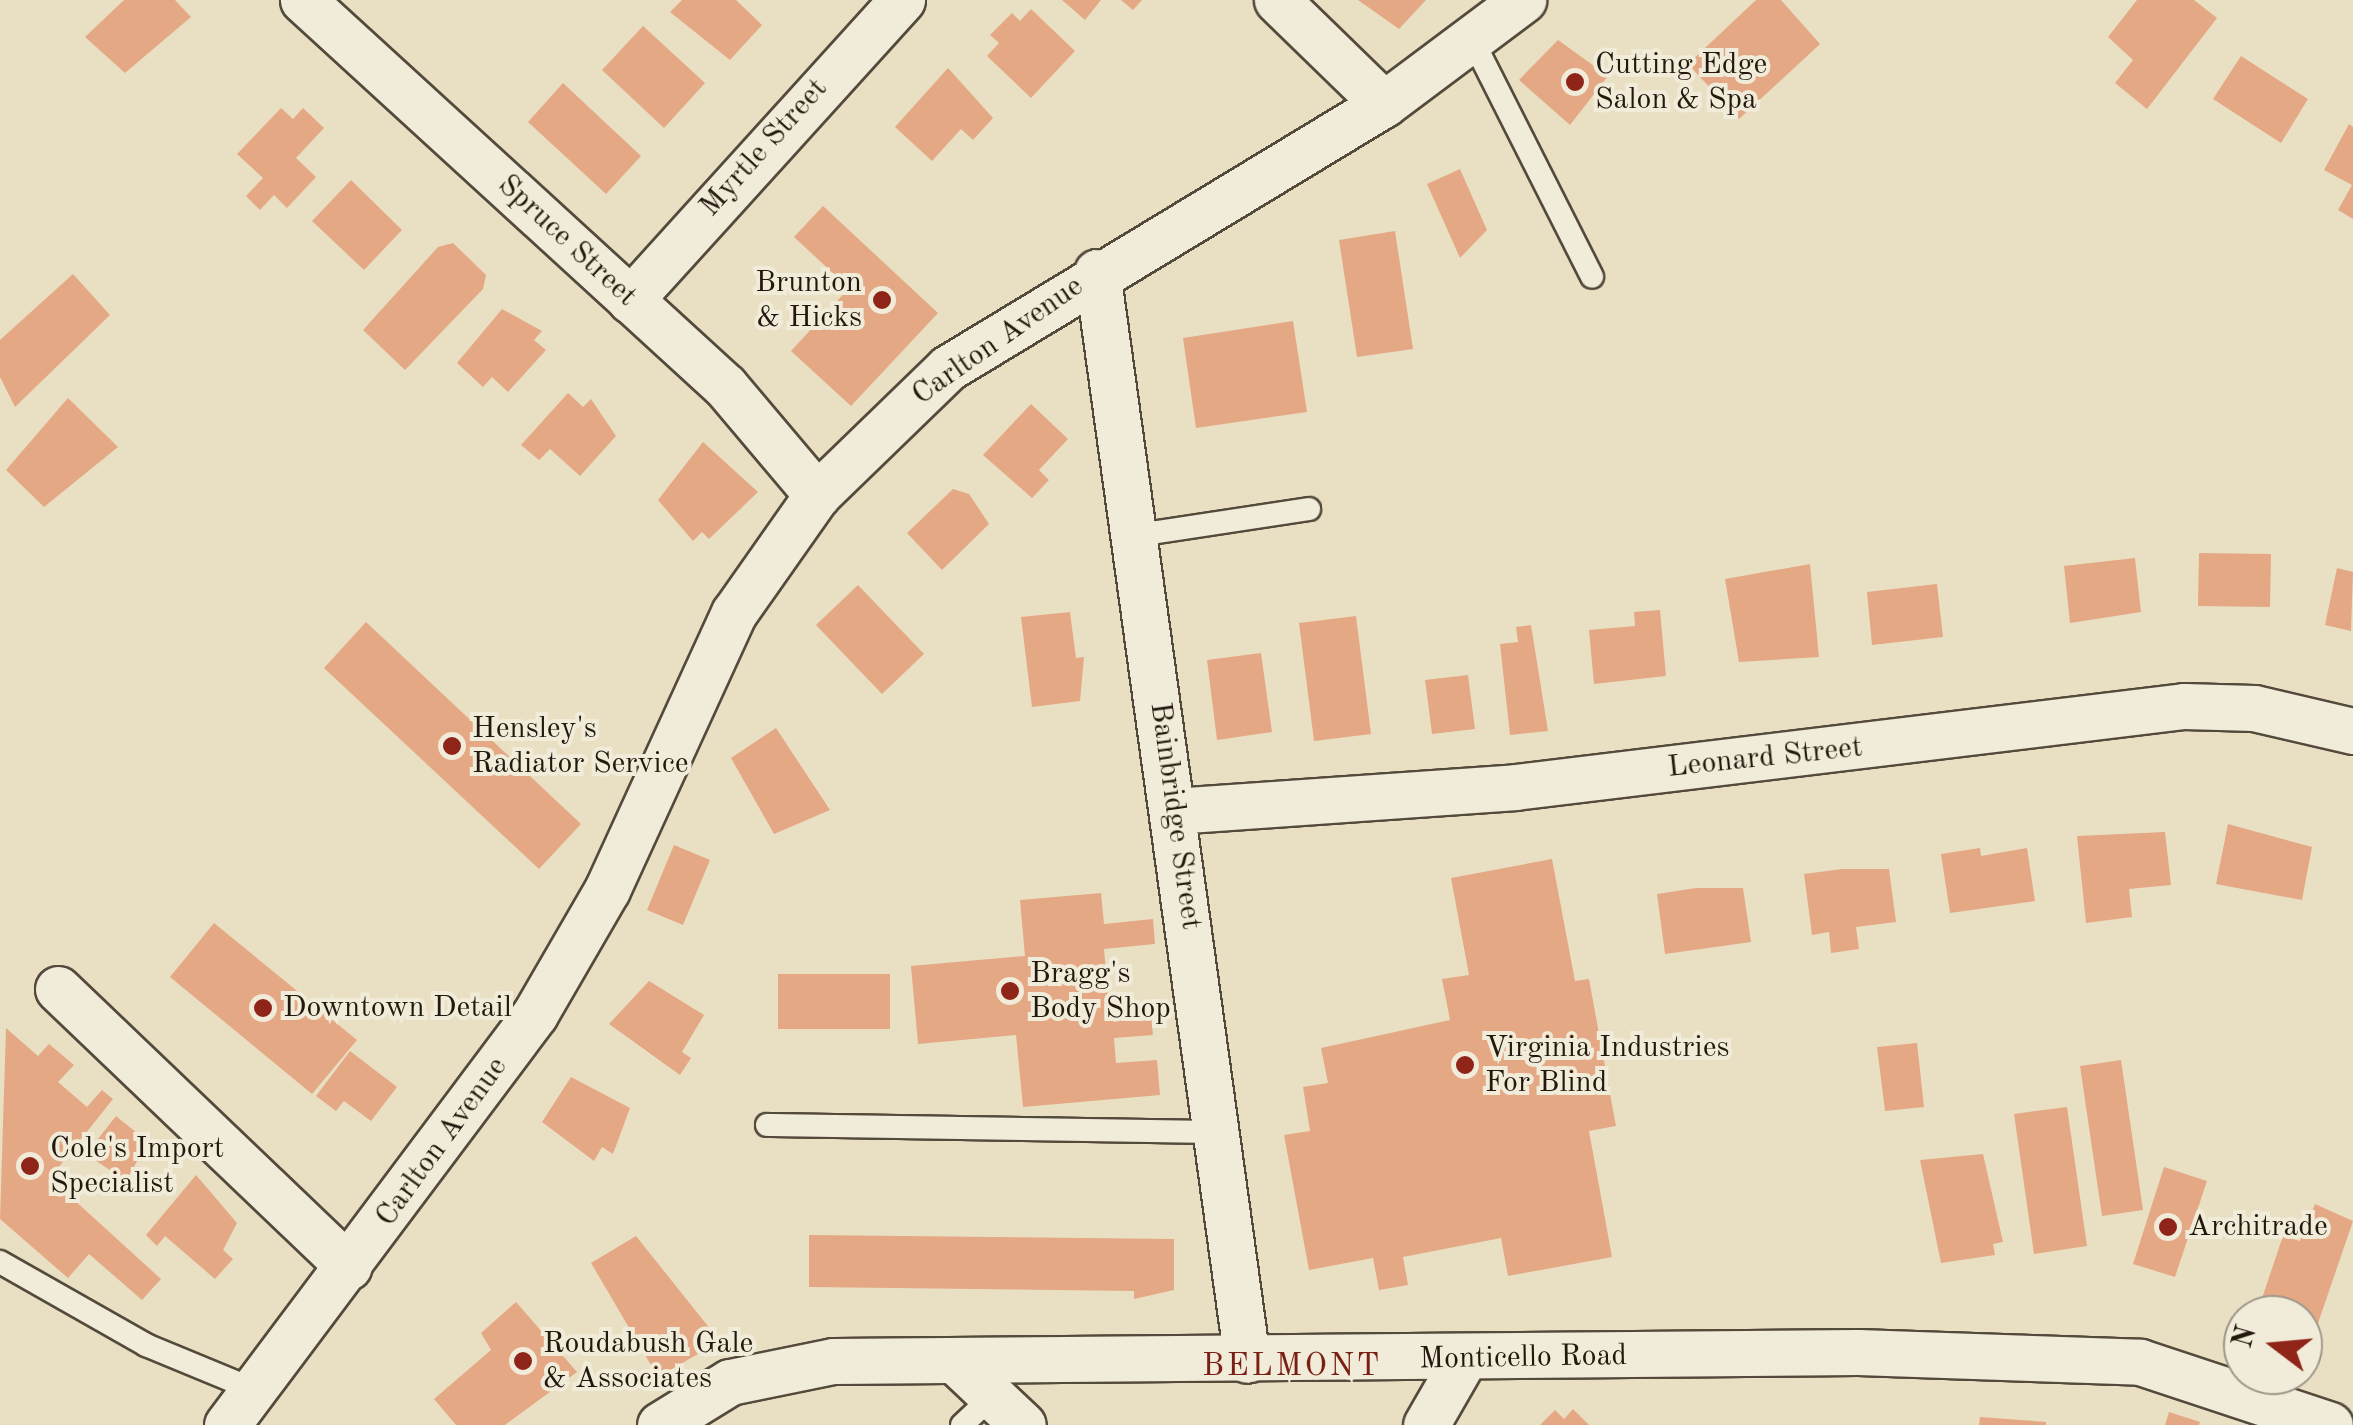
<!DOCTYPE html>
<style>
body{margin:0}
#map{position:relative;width:2353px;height:1425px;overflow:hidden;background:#e9e0c4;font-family:"Old Standard TT",serif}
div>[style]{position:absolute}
.building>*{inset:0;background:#e4a884}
.roads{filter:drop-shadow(2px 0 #544a3c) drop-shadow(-2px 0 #544a3c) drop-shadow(0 2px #544a3c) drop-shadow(0 -2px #544a3c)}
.lane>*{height:22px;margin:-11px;padding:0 11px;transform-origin:11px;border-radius:11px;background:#f1ebd9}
.street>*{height:45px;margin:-22.5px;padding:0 22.5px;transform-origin:22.5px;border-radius:22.5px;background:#f1ebd9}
.dots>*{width:28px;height:28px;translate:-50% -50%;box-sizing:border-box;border:5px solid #f1ebd9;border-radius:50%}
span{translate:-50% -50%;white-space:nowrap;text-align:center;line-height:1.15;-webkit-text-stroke:8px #f1ebd9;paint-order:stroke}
.poi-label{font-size:30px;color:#22180e}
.left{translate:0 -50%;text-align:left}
.right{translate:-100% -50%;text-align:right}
.street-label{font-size:30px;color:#22180e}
.neighbourhood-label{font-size:32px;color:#7a1f14;letter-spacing:2.5px}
.north{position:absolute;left:2223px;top:1295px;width:100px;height:100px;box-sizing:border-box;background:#f1ebd9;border:2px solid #9e9788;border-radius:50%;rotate:286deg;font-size:28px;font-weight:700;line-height:40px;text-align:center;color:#22180e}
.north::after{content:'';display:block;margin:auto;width:35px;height:45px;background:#8f2418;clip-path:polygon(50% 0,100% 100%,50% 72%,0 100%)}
</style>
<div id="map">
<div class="building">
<div style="clip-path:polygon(124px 0,175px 0,191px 17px,125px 73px,85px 37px)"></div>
<div style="clip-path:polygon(682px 0,736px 0,762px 25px,730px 60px,670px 12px)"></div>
<div style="clip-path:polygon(1062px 0,1101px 0,1085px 20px)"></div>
<div style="clip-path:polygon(1121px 0,1142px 0,1133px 10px)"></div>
<div style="clip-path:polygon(1358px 0,1426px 0,1399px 29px)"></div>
<div style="clip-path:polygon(1756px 0,1781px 0,1820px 44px,1739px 119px,1688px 64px)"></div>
<div style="clip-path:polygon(2137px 0,2194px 0,2217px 18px,2147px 109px,2115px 83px,2133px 60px,2108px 37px)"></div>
<div style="clip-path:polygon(1031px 9px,1075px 51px,1031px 98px,987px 56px,999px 43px,990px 35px,1012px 13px,1020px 21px)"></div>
<div style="clip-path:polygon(643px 26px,705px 83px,664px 128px,602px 70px)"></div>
<div style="clip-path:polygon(1558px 40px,1608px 76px,1570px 125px,1519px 80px)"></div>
<div style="clip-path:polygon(2241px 56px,2308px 99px,2281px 143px,2213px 99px)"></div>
<div style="clip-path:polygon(948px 68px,993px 118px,973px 140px,961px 129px,932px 161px,895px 127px)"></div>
<div style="clip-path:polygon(563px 83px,641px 156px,606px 194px,528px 122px)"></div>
<div style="clip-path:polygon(281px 108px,293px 119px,303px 108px,324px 128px,296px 158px,316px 177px,287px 208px,274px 195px,260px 210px,246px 196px,263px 178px,237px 154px)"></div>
<div style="clip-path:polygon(2349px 124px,2353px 127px,2353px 219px,2338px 210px,2352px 185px,2324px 170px)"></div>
<div style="clip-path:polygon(1460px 169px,1487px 230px,1460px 258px,1427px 184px)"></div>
<div style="clip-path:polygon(351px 180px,402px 230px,364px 270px,312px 221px)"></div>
<div style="clip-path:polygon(823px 206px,938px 313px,851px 406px,791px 351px,849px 288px,794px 237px)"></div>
<div style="clip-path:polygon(1395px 231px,1413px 349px,1357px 357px,1339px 240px)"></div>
<div style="clip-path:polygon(453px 243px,486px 275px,483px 289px,405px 370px,363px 330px,438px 247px)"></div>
<div style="clip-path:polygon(73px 274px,110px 315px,15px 407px,0 377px,0 340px)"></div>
<div style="clip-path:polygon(502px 309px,542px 331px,534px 340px,546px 350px,508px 392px,492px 377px,483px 387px,457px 363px)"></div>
<div style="clip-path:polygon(1293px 321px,1307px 412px,1196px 428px,1183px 338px)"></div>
<div style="clip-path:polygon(568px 393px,583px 407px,591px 399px,616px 436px,580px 476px,550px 449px,539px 460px,521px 445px)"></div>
<div style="clip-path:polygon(68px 398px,118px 447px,44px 507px,6px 470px)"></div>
<div style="clip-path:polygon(1031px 404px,1068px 439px,1039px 470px,1049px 480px,1032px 498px,983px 455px)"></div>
<div style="clip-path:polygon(703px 442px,758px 492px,709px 539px,702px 532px,693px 541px,658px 500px)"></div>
<div style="clip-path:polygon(953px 489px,969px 494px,989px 524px,942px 570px,907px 533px)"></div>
<div style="clip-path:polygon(2199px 553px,2271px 554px,2270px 607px,2198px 606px)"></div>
<div style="clip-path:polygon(2135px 558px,2141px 612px,2070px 623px,2064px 566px)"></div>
<div style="clip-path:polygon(1810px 564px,1819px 657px,1739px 662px,1725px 579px)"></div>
<div style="clip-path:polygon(2337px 568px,2353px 572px,2351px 631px,2325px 625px)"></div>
<div style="clip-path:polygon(1937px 584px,1943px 637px,1872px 645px,1867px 592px)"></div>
<div style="clip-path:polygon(858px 585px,924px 654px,882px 694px,816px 625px)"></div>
<div style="clip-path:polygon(1660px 610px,1666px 676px,1594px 684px,1589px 630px,1635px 626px,1634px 612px)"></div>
<div style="clip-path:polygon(1070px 612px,1076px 658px,1084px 657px,1080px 701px,1032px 707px,1021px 617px)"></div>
<div style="clip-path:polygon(1356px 616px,1371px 734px,1314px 741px,1299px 623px)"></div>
<div style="clip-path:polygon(366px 622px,581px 824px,539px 869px,324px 668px)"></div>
<div style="clip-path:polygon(1531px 625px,1548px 731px,1510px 735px,1500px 644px,1518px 642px,1516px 627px)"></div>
<div style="clip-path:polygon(1261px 653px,1272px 732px,1217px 740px,1207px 660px)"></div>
<div style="clip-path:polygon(1468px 675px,1475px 729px,1432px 734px,1425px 680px)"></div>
<div style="clip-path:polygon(776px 728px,830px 810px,774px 834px,731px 758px)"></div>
<div style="clip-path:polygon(2228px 824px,2312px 847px,2302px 900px,2216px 884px)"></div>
<div style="clip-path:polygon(2165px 832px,2171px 885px,2129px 889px,2132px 917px,2086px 923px,2077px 836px)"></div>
<div style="clip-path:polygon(674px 845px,710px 860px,683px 925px,647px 910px)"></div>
<div style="clip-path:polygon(1980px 848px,1981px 856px,2027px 848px,2035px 901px,1950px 913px,1941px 854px)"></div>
<div style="clip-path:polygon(1552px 859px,1575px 981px,1589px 979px,1616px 1126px,1589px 1131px,1612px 1257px,1508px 1276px,1501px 1238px,1403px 1257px,1408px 1285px,1379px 1290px,1373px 1258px,1309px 1270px,1284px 1135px,1310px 1131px,1303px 1087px,1328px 1083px,1321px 1048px,1450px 1020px,1442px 979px,1469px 975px,1451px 878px)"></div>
<div style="clip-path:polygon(1842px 869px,1889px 869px,1896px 922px,1856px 927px,1859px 949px,1831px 953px,1829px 932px,1812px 935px,1804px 874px)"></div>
<div style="clip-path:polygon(1696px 888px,1743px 888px,1751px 942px,1665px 954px,1657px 894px)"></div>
<div style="clip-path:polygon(1101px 893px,1104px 924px,1153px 919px,1155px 944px,1104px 949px,1110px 1019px,1151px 1015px,1153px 1035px,1114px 1038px,1116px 1063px,1157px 1060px,1160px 1095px,1023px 1107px,1016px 1035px,918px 1044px,911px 966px,1025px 956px,1020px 900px)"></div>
<div style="clip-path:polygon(214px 923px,357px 1040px,312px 1094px,170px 977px)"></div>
<div style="clip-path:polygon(778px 974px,890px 974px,890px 1029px,778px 1029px)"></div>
<div style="clip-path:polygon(649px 981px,704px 1015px,682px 1052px,691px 1058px,680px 1075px,609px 1024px)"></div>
<div style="clip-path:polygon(6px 1028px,38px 1056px,49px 1044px,74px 1065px,58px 1082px,87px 1107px,102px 1090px,113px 1099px,50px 1178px,161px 1279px,142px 1300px,89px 1254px,68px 1278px,0 1219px)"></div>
<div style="clip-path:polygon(1917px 1043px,1924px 1107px,1885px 1111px,1877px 1047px)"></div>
<div style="clip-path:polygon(350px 1051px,397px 1087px,371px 1121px,344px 1101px,336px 1111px,316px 1096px)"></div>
<div style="clip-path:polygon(2121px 1060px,2143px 1210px,2102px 1216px,2080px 1066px)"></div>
<div style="clip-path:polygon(571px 1077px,630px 1108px,613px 1154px,602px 1147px,594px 1161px,542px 1122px)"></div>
<div style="clip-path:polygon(2067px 1107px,2087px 1246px,2034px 1254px,2014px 1114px)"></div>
<div style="clip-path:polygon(116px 1116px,148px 1142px,126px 1181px,86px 1154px)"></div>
<div style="clip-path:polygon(1983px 1154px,2003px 1242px,1993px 1244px,1995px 1255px,1941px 1263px,1920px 1160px)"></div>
<div style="clip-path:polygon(2164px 1167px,2207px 1181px,2175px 1277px,2133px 1264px)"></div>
<div style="clip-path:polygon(196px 1175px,237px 1223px,223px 1250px,233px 1259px,215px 1279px,165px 1236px,157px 1246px,146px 1235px)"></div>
<div style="clip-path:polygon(2315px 1204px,2353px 1221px,2315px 1332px,2303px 1328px,2303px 1315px,2257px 1313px,2283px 1236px,2300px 1241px)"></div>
<div style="clip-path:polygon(809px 1235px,1174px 1239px,1174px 1290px,1134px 1299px,1134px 1291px,809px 1287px)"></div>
<div style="clip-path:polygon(636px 1236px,711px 1330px,696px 1339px,703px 1351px,658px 1377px,591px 1263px)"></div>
<div style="clip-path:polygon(516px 1302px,577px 1372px,505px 1425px,456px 1425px,434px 1399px,491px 1350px,481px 1333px)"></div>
<div style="clip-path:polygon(1573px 1409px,1589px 1425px,1540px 1425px,1555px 1410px,1564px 1419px)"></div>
<div style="clip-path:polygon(2169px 1412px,2200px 1422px,2199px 1425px,2165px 1425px)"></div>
<div style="clip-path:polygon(1980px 1417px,2046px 1422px,2046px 1425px,1979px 1425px)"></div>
</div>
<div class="roads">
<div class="lane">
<div style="left:1473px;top:41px;width:264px;rotate:63.2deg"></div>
<div style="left:1138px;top:535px;width:173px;rotate:-8.6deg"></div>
<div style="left:767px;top:1125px;width:450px;rotate:0.9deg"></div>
<div style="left:0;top:1262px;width:168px;rotate:29.6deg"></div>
<div style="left:146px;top:1345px;width:113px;rotate:22.5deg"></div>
<div style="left:962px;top:1425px;width:42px;rotate:-43.1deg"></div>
</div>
<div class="street">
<div style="left:303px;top:0;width:572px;rotate:42.45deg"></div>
<div style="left:725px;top:386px;width:143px;rotate:49.8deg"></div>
<div style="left:1277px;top:0;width:149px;rotate:44.2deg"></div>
<div style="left:1097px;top:272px;width:1098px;rotate:82.15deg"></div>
<div style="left:630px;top:300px;width:405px;rotate:-47.8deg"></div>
<div style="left:1174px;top:811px;width:342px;rotate:-4deg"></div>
<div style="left:1515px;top:787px;width:674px;rotate:-6.9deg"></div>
<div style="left:2184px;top:706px;width:70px;rotate:1.6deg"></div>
<div style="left:2254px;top:708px;width:102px;rotate:13.1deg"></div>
<div style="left:58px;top:989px;width:402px;rotate:43.7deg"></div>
<div style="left:955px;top:1361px;width:93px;rotate:43.3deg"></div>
<div style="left:227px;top:1425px;width:514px;rotate:-53.15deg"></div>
<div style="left:535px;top:1014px;width:143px;rotate:-59.9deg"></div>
<div style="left:607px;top:890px;width:305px;rotate:-65.4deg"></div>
<div style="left:734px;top:613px;width:144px;rotate:-54.9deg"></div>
<div style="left:817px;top:495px;width:182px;rotate:-44.1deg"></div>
<div style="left:948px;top:368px;width:510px;rotate:-31.2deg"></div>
<div style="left:1384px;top:104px;width:174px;rotate:-36.8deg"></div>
<div style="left:660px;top:1425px;width:82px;rotate:-31.6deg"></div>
<div style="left:730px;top:1382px;width:105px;rotate:-11.5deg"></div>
<div style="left:833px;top:1361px;width:1025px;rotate:-0.5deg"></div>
<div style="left:1858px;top:1352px;width:282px;rotate:2deg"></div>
<div style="left:2140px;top:1362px;width:200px;rotate:18.3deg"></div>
<div style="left:1426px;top:1425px;width:76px;rotate:-60.1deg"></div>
</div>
</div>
<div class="dots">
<div style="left:1575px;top:82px;background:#8f2418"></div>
<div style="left:882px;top:300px;background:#8f2418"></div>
<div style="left:452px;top:746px;background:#8f2418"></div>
<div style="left:1010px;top:991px;background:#8f2418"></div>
<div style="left:263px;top:1008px;background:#8f2418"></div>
<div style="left:1465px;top:1065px;background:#8f2418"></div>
<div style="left:30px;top:1166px;background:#8f2418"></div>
<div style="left:2168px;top:1227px;background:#8f2418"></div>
<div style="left:523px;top:1361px;background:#8f2418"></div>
</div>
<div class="poi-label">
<span class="left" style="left:1595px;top:82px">Cutting Edge<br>Salon &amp; Spa</span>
<span class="right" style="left:862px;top:300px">Brunton<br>&amp; Hicks</span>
<span class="left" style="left:472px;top:746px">Hensley's<br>Radiator Service</span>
<span class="left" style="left:1030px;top:991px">Bragg's<br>Body Shop</span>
<span class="left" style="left:283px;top:1008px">Downtown Detail</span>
<span class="left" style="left:1485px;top:1065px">Virginia Industries<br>For Blind</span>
<span class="left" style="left:50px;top:1166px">Cole's Import<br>Specialist</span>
<span class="left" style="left:2188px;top:1227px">Architrade</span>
<span class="left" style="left:543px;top:1361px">Roudabush Gale<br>&amp; Associates</span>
</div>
<div class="street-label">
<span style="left:764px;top:148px;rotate:-48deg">Myrtle Street</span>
<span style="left:567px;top:241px;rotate:43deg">Spruce Street</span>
<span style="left:998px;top:341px;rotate:-35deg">Carlton Avenue</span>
<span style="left:1765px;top:758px;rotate:-6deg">Leonard Street</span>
<span style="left:1175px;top:816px;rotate:82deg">Bainbridge Street</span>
<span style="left:442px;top:1142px;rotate:-54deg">Carlton Avenue</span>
<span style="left:1523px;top:1358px;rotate:-1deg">Monticello Road</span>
</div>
<div class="neighbourhood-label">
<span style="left:1292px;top:1367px">BELMONT</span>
</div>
<div class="north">N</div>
</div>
